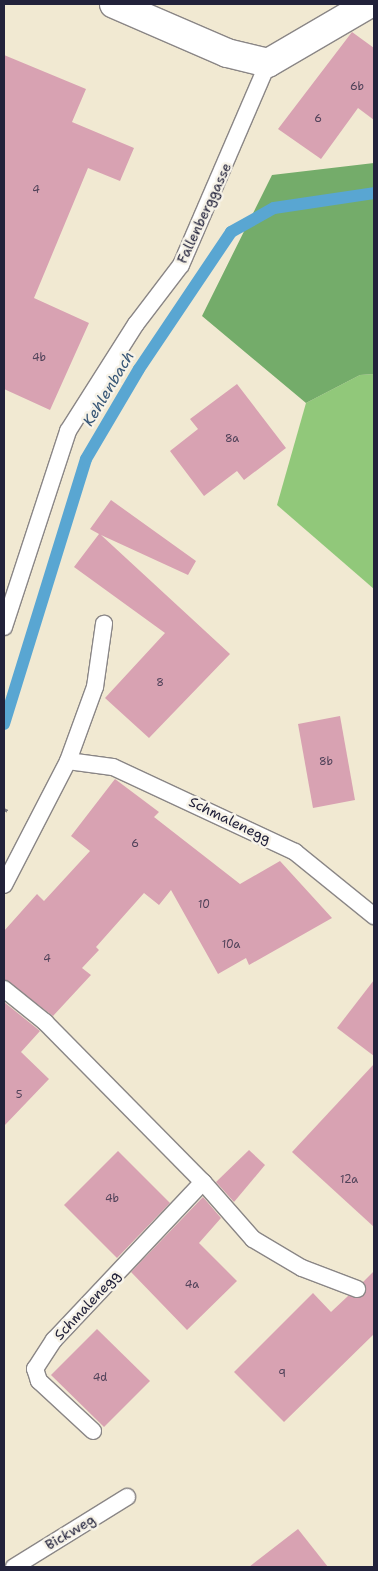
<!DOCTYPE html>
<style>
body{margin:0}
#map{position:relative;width:378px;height:1571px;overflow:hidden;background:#f1e9d2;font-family:"Shantell Sans",sans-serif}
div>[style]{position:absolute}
.green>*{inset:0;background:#91c87a}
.forest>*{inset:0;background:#74ac6a}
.stream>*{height:12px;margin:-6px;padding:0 6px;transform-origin:6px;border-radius:6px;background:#59a6d2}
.building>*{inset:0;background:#d8a2b2}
.path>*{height:3px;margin-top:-1.5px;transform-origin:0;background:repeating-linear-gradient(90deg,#8a8686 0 4px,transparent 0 8px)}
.roads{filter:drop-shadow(1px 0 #8a8686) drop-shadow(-1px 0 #8a8686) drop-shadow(0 1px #8a8686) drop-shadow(0 -1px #8a8686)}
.service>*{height:16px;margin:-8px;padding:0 8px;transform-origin:8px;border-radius:8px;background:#fff}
.minor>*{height:28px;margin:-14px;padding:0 14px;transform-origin:14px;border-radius:14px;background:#fff}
span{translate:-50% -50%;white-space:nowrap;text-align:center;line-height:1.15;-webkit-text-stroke:5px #f7f3e8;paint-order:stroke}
.number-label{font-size:11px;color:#504259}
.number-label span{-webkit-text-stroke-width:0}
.street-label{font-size:14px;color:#22223b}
.water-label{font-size:15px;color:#385777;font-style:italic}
.frame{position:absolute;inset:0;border:5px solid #22223b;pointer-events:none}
</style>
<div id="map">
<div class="green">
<div style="clip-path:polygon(374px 374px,374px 589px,277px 505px,306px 403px,360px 375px)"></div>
</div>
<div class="forest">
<div style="clip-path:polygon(374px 163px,374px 374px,360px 375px,306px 403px,202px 316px,272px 175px)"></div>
</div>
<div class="stream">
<div style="left:4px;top:724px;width:277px;rotate:-72.8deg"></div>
<div style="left:86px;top:459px;width:104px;rotate:-59.5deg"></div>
<div style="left:139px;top:369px;width:165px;rotate:-56.1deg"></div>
<div style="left:231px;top:232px;width:49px;rotate:-29.2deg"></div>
<div style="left:274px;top:208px;width:101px;rotate:-8.5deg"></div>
</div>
<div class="building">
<div style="clip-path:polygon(352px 32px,374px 48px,374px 120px,358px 108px,321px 159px,278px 129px)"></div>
<div style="clip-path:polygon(4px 55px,86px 89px,72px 122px,134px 148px,120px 181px,88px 168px,34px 298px,89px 323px,50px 410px,4px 389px)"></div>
<div style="clip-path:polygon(237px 384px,286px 448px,244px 480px,237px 471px,204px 496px,170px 451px,198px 429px,190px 419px)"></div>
<div style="clip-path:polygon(111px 500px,196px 561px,188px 575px,101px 535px,230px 654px,149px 738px,105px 698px,165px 633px,74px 567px,99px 534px,90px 529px)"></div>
<div style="clip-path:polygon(340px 716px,355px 800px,313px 808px,298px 724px)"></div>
<div style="clip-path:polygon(115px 779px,159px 812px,154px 817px,240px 884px,280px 861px,332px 918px,249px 965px,246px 958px,218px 974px,171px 890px,159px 905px,144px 893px,96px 947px,99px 950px,82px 968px,91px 975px,53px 1016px,4px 979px,4px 931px,37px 894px,44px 901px,90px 851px,71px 836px)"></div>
<div style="clip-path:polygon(374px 980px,374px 1056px,337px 1028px)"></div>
<div style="clip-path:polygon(4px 1002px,40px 1031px,21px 1052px,49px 1079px,4px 1126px)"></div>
<div style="clip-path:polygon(374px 1064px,374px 1227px,292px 1152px)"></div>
<div style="clip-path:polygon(249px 1150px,265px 1165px,234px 1202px,216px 1182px)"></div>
<div style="clip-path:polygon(118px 1151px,170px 1203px,117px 1258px,64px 1205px)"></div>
<div style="clip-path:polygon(203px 1197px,221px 1218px,199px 1243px,237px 1281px,187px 1330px,131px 1272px)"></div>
<div style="clip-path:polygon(374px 1271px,374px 1334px,284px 1422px,234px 1372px,313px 1293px,331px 1312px,348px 1296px,364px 1296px,363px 1282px)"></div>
<div style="clip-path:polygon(97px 1329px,150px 1381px,104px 1427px,51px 1375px)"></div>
<div style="clip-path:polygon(298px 1529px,328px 1567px,249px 1567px)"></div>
</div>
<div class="path">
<div style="left:4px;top:809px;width:7px;rotate:27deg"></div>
</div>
<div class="roads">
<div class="service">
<div style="left:4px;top:627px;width:206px;rotate:-71.9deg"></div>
<div style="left:68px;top:431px;width:127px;rotate:-57.6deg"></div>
<div style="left:136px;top:324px;width:74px;rotate:-52.7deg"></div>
<div style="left:181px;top:265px;width:220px;rotate:-66.7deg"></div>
<div style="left:68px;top:761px;width:79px;rotate:-70deg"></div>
<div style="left:95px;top:687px;width:64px;rotate:-81.9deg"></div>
<div style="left:4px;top:885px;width:140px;rotate:-62.7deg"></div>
<div style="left:68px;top:761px;width:45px;rotate:7.6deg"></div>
<div style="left:113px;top:767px;width:201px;rotate:25deg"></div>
<div style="left:295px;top:852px;width:102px;rotate:39deg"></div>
<div style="left:4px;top:989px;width:53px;rotate:38.8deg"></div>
<div style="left:45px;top:1022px;width:225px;rotate:45.4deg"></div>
<div style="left:203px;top:1182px;width:76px;rotate:48.7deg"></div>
<div style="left:253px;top:1239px;width:57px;rotate:30.6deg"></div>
<div style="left:302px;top:1268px;width:59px;rotate:20.9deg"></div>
<div style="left:93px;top:1431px;width:74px;rotate:-137.2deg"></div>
<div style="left:39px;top:1381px;width:13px;rotate:-108deg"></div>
<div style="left:35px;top:1369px;width:35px;rotate:-57deg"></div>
<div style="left:54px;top:1340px;width:217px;rotate:-46.7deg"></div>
<div style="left:14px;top:1567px;width:133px;rotate:-31.8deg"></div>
</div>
<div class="minor">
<div style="left:114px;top:4px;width:123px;rotate:23.4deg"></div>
<div style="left:227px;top:53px;width:42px;rotate:13.7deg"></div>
<div style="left:268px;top:63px;width:117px;rotate:-30.3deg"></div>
</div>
</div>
<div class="number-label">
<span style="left:357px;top:87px">6b</span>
<span style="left:318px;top:119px">6</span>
<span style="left:36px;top:190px">4</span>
<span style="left:39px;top:358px">4b</span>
<span style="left:232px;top:439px">8a</span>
<span style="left:160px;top:683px">8</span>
<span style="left:326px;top:762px">8b</span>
<span style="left:135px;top:844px">6</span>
<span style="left:204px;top:905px">10</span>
<span style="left:231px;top:945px">10a</span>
<span style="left:47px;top:959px">4</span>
<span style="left:19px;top:1095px">5</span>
<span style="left:349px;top:1180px">12a</span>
<span style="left:112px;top:1199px">4b</span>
<span style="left:192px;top:1285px">4a</span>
<span style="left:282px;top:1374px">9</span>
<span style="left:100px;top:1378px">4d</span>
</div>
<div class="street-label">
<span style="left:204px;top:213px;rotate:-65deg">Fallenberggasse</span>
<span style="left:230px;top:820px;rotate:26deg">Schmalenegg</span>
<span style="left:87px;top:1305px;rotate:-47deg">Schmalenegg</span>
<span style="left:70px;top:1532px;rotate:-31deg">Bickweg</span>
</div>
<div class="water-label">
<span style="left:109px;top:389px;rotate:-59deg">Kehlenbach</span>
</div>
<div class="frame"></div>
</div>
